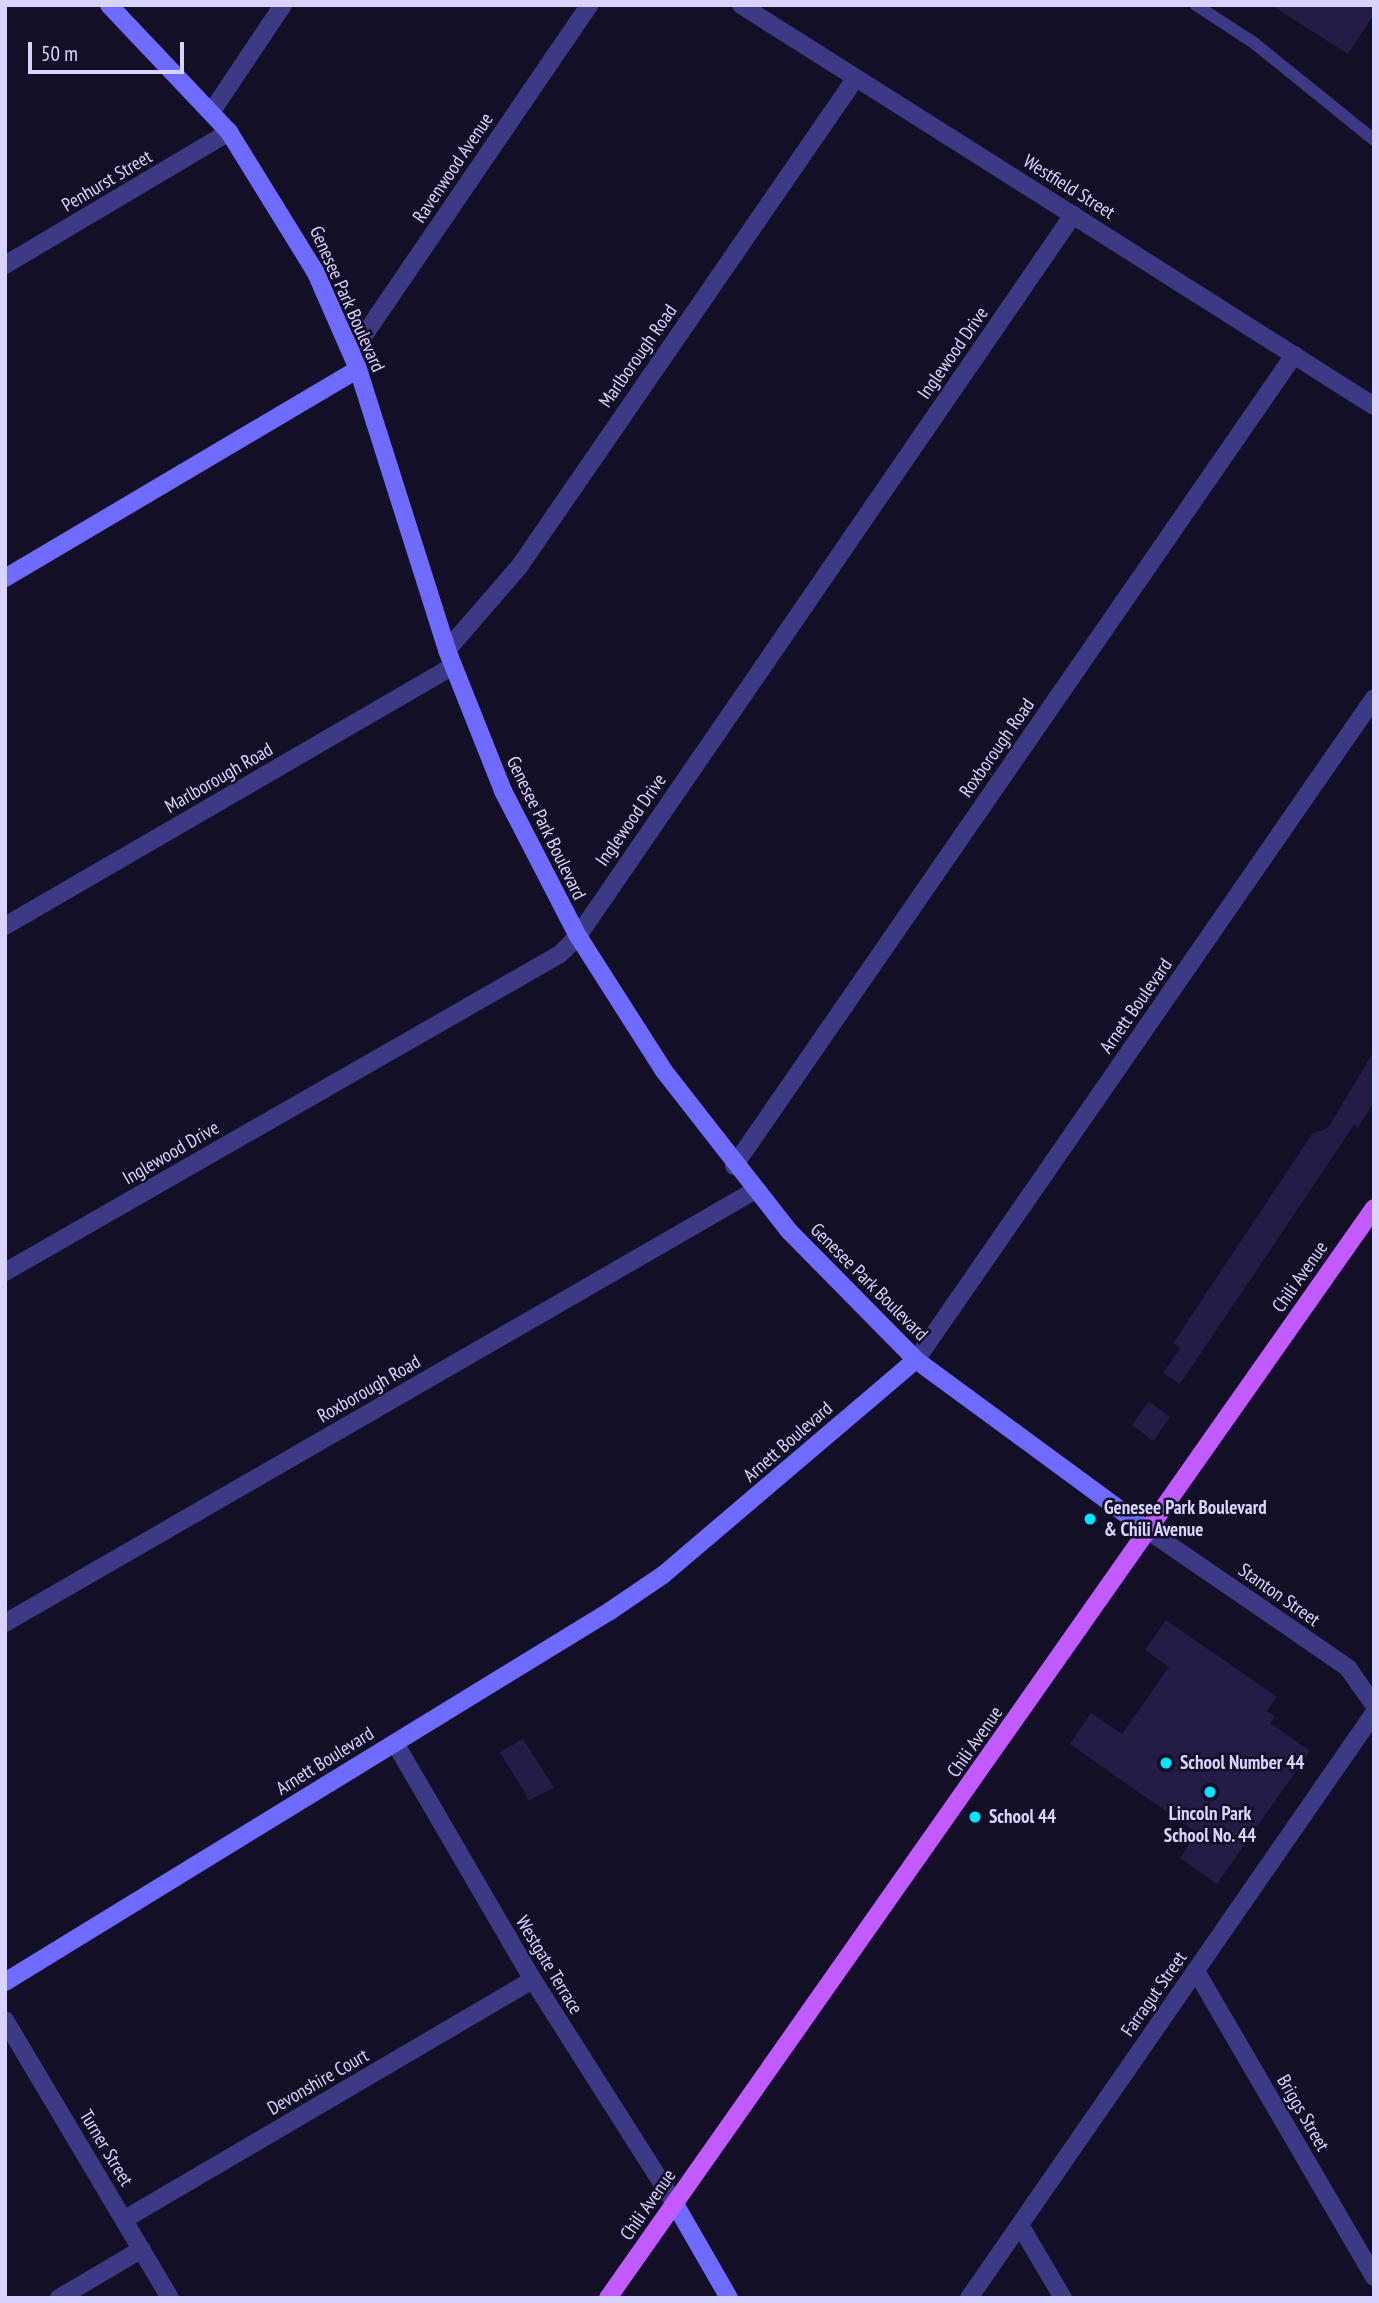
<!DOCTYPE html>
<style>
body{margin:0}
#map{position:relative;width:1379px;height:2303px;overflow:hidden;background:#130f26;font-family:"PT Sans Narrow",sans-serif}
div>[style]{position:absolute}
.building>*{inset:0;background:#241b47}
.lane>*{height:12px;margin:-6px;padding:0 6px;transform-origin:6px;border-radius:6px;background:#3d3a85}
.street>*{height:18px;margin:-9px;padding:0 9px;transform-origin:9px;border-radius:9px;background:#3d3a85}
.secondary>*{height:18px;margin:-9px;padding:0 9px;transform-origin:9px;border-radius:9px;background:#6f6bff}
.primary>*{height:18px;margin:-9px;padding:0 9px;transform-origin:9px;border-radius:9px;background:#c25bff}
.dots>*{width:19px;height:19px;translate:-50% -50%;box-sizing:border-box;border:4px solid #130f26;border-radius:50%}
span{translate:-50% -50%;white-space:nowrap;text-align:center;line-height:1.15;-webkit-text-stroke:5px #130f26;paint-order:stroke}
.street-label{font-size:19px;color:#d9d4ff}
.poi-label{font-size:19px;color:#d9d4ff;font-weight:700}
.left{translate:0 -50%;text-align:left}
.frame{position:absolute;inset:0;border:7px solid #d9d4ff;pointer-events:none}
.scale{position:absolute;left:28px;top:42px;width:156px;height:32px;box-sizing:border-box;border:4px solid #d9d4ff;border-top:0;padding-left:9px;font-size:21px;line-height:24px;white-space:nowrap;color:#d9d4ff;-webkit-text-stroke:5px #130f26;paint-order:stroke}
</style>
<div id="map">
<div class="building">
<div style="clip-path:polygon(1271px 5px,1374px 5px,1374px 14px,1348px 54px)"></div>
<div style="clip-path:polygon(1374px 1051px,1374px 1101px,1358px 1128px,1354px 1125px,1180px 1384px,1163px 1373px,1181px 1347px,1173px 1343px,1312px 1134px,1328px 1128px)"></div>
<div style="clip-path:polygon(1149px 1401px,1170px 1417px,1153px 1441px,1132px 1425px)"></div>
<div style="clip-path:polygon(1166px 1620px,1277px 1697px,1267px 1711px,1275px 1717px,1270px 1723px,1310px 1751px,1217px 1884px,1180px 1858px,1197px 1833px,1070px 1744px,1091px 1713px,1122px 1734px,1169px 1667px,1145px 1650px)"></div>
<div style="clip-path:polygon(523px 1739px,554px 1788px,529px 1800px,500px 1752px)"></div>
</div>
<div class="lane">
<div style="left:1196px;top:5px;width:69px;rotate:33.2deg"></div>
<div style="left:1254px;top:43px;width:154px;rotate:38.9deg"></div>
</div>
<div class="street">
<div style="left:741px;top:5px;width:749px;rotate:32.35deg"></div>
<div style="left:212px;top:111px;width:128px;rotate:-56.2deg"></div>
<div style="left:5px;top:265px;width:261px;rotate:-30.7deg"></div>
<div style="left:352px;top:353px;width:421px;rotate:-55.7deg"></div>
<div style="left:447px;top:650px;width:110px;rotate:-49.1deg"></div>
<div style="left:519px;top:567px;width:592px;rotate:-55.45deg"></div>
<div style="left:5px;top:926px;width:518px;rotate:-30.13deg"></div>
<div style="left:734px;top:1166px;width:986px;rotate:-55.37deg"></div>
<div style="left:5px;top:1272px;width:640px;rotate:-29.81deg"></div>
<div style="left:560px;top:954px;width:25px;rotate:-45deg"></div>
<div style="left:578px;top:936px;width:875px;rotate:-55.53deg"></div>
<div style="left:916px;top:1360px;width:805px;rotate:-55.32deg"></div>
<div style="left:1149px;top:1531px;width:242px;rotate:34.5deg"></div>
<div style="left:1348px;top:1668px;width:45px;rotate:54.9deg"></div>
<div style="left:5px;top:1623px;width:865px;rotate:-29.98deg"></div>
<div style="left:395px;top:1743px;width:274px;rotate:59.8deg"></div>
<div style="left:533px;top:1980px;width:265px;rotate:57.6deg"></div>
<div style="left:1196px;top:1971px;width:354px;rotate:59.8deg"></div>
<div style="left:5px;top:2020px;width:323px;rotate:59.3deg"></div>
<div style="left:125px;top:2219px;width:473px;rotate:-30.4deg"></div>
<div style="left:1020px;top:2225px;width:85px;rotate:59.5deg"></div>
<div style="left:59px;top:2298px;width:96px;rotate:-30.6deg"></div>
<div style="left:969px;top:2298px;width:712px;rotate:-55.3deg"></div>
</div>
<div class="secondary">
<div style="left:109px;top:5px;width:175px;rotate:46.6deg"></div>
<div style="left:229px;top:132px;width:163px;rotate:58.3deg"></div>
<div style="left:315px;top:271px;width:107px;rotate:66.3deg"></div>
<div style="left:358px;top:369px;width:295px;rotate:72.4deg"></div>
<div style="left:447px;top:650px;width:152px;rotate:68.3deg"></div>
<div style="left:503px;top:791px;width:163px;rotate:62.7deg"></div>
<div style="left:578px;top:936px;width:160px;rotate:57.5deg"></div>
<div style="left:664px;top:1071px;width:203px;rotate:52deg"></div>
<div style="left:789px;top:1231px;width:181px;rotate:45.4deg"></div>
<div style="left:916px;top:1360px;width:289px;rotate:36.3deg"></div>
<div style="left:5px;top:578px;width:410px;rotate:-30.6deg"></div>
<div style="left:5px;top:1982px;width:710px;rotate:-31.52deg"></div>
<div style="left:610px;top:1611px;width:64px;rotate:-34.2deg"></div>
<div style="left:663px;top:1575px;width:332px;rotate:-40.4deg"></div>
<div style="left:675px;top:2204px;width:108px;rotate:60.1deg"></div>
</div>
<div class="primary">
<div style="left:608px;top:2298px;width:1332px;rotate:-54.9deg"></div>
</div>
<div class="dots">
<div style="left:1090px;top:1519px;background:#00e5ff"></div>
<div style="left:1166px;top:1763px;background:#00e5ff"></div>
<div style="left:1210px;top:1792px;background:#00e5ff"></div>
<div style="left:975px;top:1817px;background:#00e5ff"></div>
</div>
<div class="street-label">
<span style="left:453px;top:168px;rotate:-56deg">Ravenwood Avenue</span>
<span style="left:107px;top:181px;rotate:-31deg">Penhurst Street</span>
<span style="left:1069px;top:187px;rotate:32deg">Westfield Street</span>
<span style="left:347px;top:299px;rotate:66deg">Genesee Park Boulevard</span>
<span style="left:953px;top:353px;rotate:-55deg">Inglewood Drive</span>
<span style="left:638px;top:356px;rotate:-55deg">Marlborough Road</span>
<span style="left:997px;top:748px;rotate:-55deg">Roxborough Road</span>
<span style="left:219px;top:778px;rotate:-30deg">Marlborough Road</span>
<span style="left:631px;top:820px;rotate:-55deg">Inglewood Drive</span>
<span style="left:546px;top:828px;rotate:64deg">Genesee Park Boulevard</span>
<span style="left:1136px;top:1006px;rotate:-55deg">Arnett Boulevard</span>
<span style="left:171px;top:1153px;rotate:-30deg">Inglewood Drive</span>
<span style="left:1300px;top:1277px;rotate:-55deg">Chili Avenue</span>
<span style="left:869px;top:1282px;rotate:45deg">Genesee Park Boulevard</span>
<span style="left:369px;top:1389px;rotate:-30deg">Roxborough Road</span>
<span style="left:788px;top:1442px;rotate:-41deg">Arnett Boulevard</span>
<span style="left:1279px;top:1595px;rotate:35deg">Stanton Street</span>
<span style="left:975px;top:1742px;rotate:-55deg">Chili Avenue</span>
<span style="left:325px;top:1761px;rotate:-32deg">Arnett Boulevard</span>
<span style="left:549px;top:1965px;rotate:59deg">Westgate Terrace</span>
<span style="left:1154px;top:1994px;rotate:-55deg">Farragut Street</span>
<span style="left:318px;top:2082px;rotate:-30deg">Devonshire Court</span>
<span style="left:1303px;top:2113px;rotate:60deg">Briggs Street</span>
<span style="left:106px;top:2148px;rotate:59deg">Turner Street</span>
<span style="left:648px;top:2205px;rotate:-55deg">Chili Avenue</span>
</div>
<div class="poi-label">
<span class="left" style="left:1104px;top:1519px">Genesee Park Boulevard<br>&amp; Chili Avenue</span>
<span class="left" style="left:1180px;top:1763px">School Number 44</span>
<span style="left:1210px;top:1825px">Lincoln Park<br>School No. 44</span>
<span class="left" style="left:989px;top:1817px">School 44</span>
</div>
<div class="frame"></div>
<div class="scale">50 m</div>
</div>
